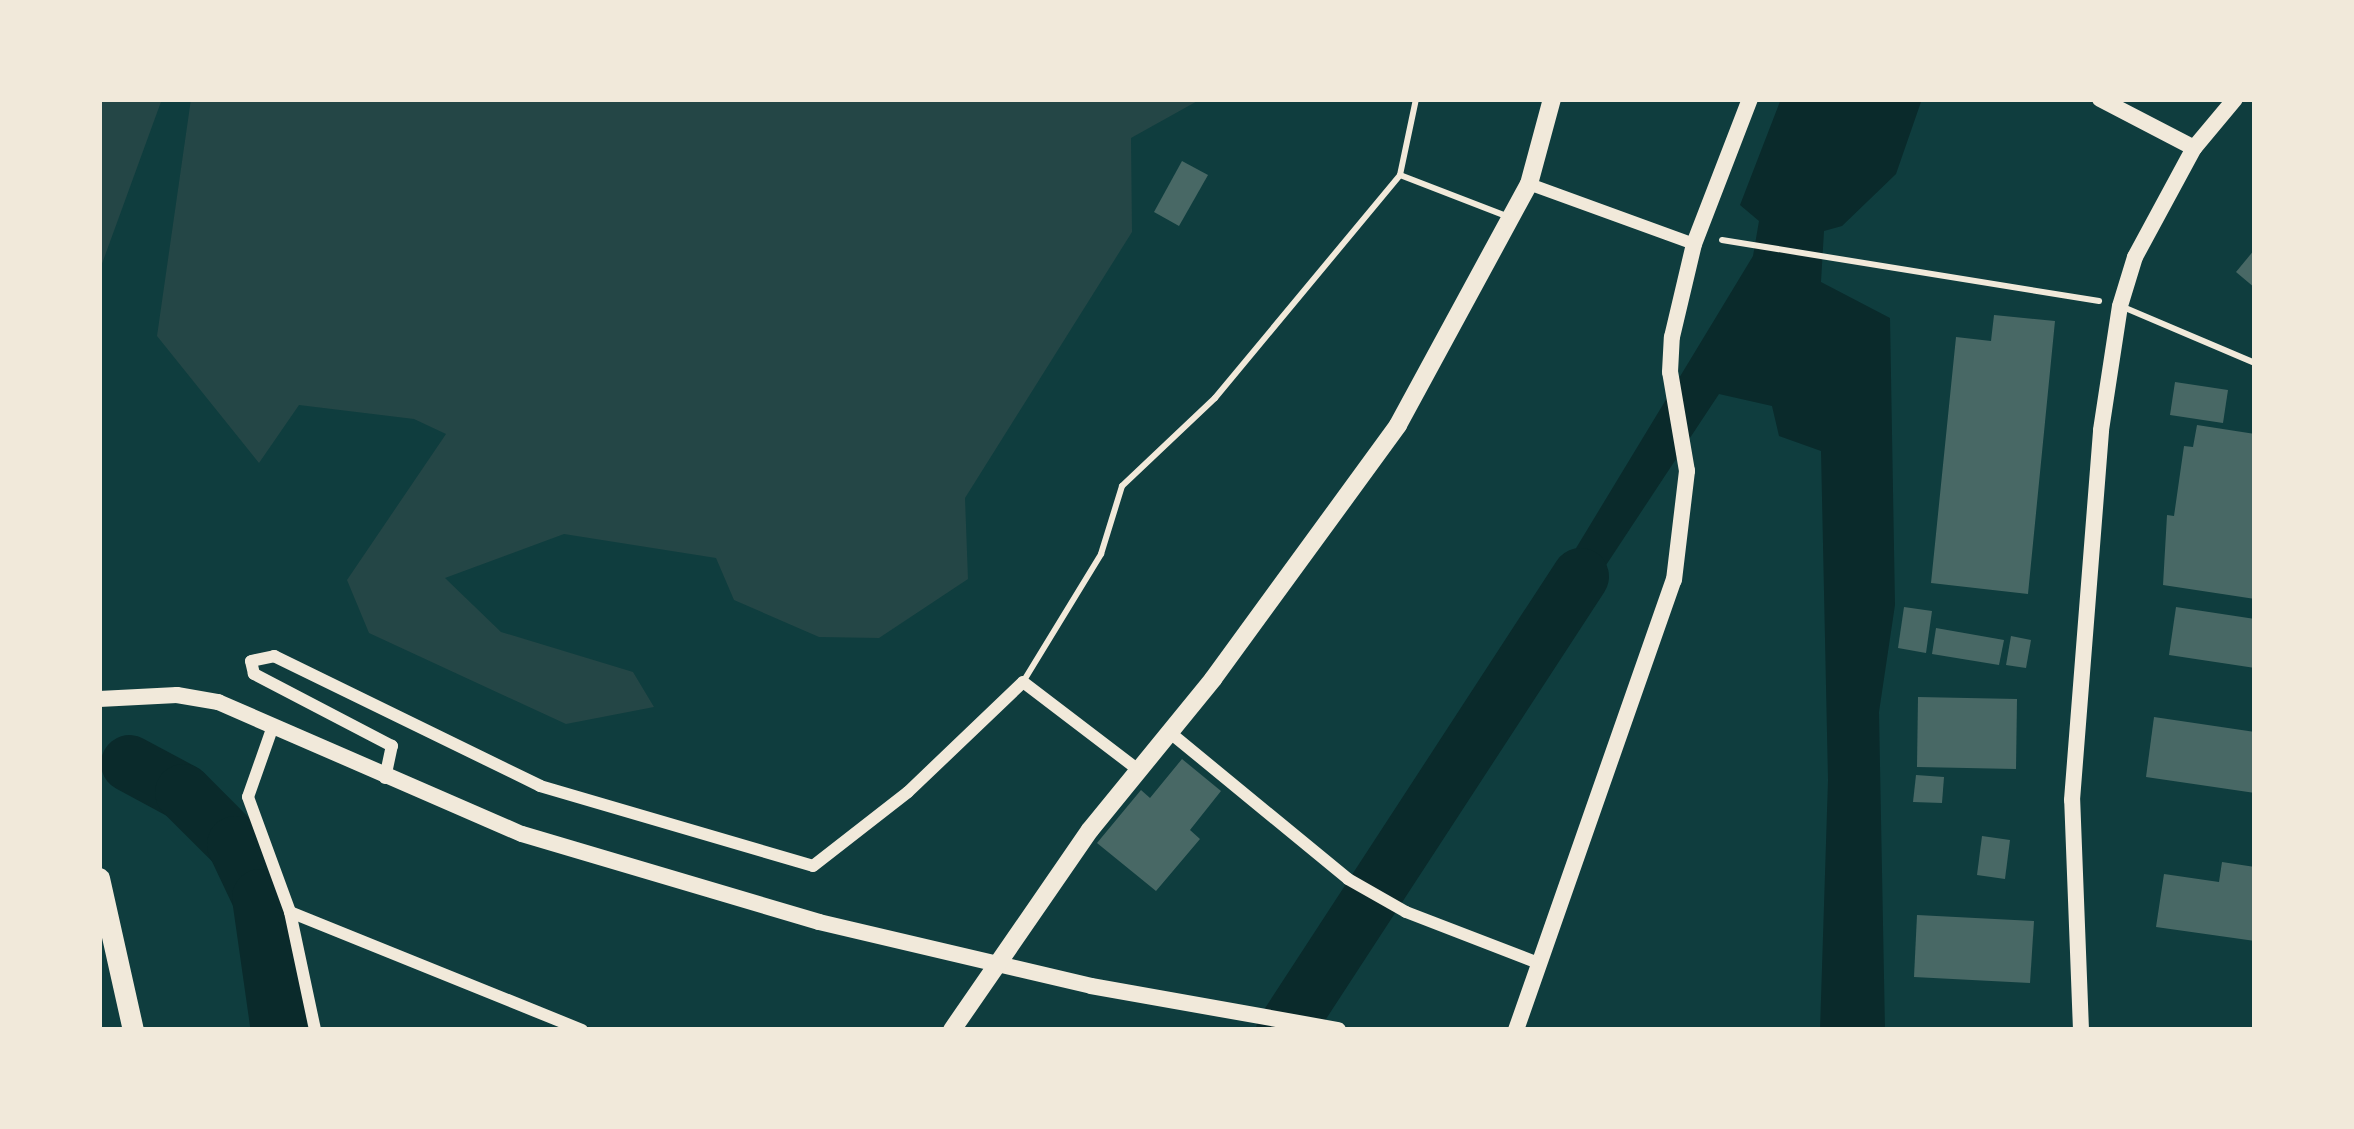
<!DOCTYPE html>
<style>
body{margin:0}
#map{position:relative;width:2354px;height:1129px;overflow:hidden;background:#0f3d3e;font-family:"Space Grotesk",sans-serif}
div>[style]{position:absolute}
.green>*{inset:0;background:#244646}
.water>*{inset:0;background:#0a2a2b}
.river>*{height:57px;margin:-28.5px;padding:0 28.5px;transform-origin:28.5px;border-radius:28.5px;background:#0a2a2b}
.building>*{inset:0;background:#486865}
.path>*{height:6px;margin:-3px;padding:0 3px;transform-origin:3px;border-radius:3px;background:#f1e9da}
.service>*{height:6px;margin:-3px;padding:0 3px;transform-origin:3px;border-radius:3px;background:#f1e9da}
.minor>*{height:12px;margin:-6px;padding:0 6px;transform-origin:6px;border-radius:6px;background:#f1e9da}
.tertiary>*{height:16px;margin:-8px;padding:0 8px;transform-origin:8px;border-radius:8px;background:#f1e9da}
.secondary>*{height:18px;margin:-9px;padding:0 9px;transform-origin:9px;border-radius:9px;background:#f1e9da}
.primary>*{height:21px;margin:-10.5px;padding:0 10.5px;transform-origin:10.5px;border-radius:10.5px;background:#f1e9da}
span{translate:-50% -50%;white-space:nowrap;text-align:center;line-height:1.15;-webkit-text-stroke:12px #f1e9da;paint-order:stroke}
.frame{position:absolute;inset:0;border:102px solid #f1e9da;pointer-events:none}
</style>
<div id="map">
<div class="green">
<div style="clip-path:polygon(99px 99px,162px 99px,99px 272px)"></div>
<div style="clip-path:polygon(191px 99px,1201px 99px,1131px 138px,1132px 232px,965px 498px,968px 579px,879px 638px,819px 637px,734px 600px,716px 558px,564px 534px,445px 578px,501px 632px,633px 672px,654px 707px,566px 724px,369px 633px,347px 580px,446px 434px,414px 419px,299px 405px,259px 463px,157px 336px)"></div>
</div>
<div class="water">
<div style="clip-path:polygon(1781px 99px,1922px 99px,1896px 174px,1842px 226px,1824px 231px,1821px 282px,1890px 318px,1895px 605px,1879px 712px,1885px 1030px,1820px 1030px,1828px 780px,1821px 451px,1779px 436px,1772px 406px,1719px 394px,1552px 647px,1521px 639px,1753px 256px,1759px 221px,1740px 205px)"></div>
</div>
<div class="river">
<div style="left:129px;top:763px;width:61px;rotate:28.2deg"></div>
<div style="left:183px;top:792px;width:74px;rotate:45deg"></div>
<div style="left:235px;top:844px;width:59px;rotate:64.7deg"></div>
<div style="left:260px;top:897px;width:134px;rotate:81.9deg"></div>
<div style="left:1284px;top:1030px;width:542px;rotate:-56.9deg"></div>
</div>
<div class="building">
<div style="clip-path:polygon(1182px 161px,1208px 175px,1179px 226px,1154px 212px)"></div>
<div style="clip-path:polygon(2255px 249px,2255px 288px,2236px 272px)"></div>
<div style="clip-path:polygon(1994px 315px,2055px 321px,2028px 594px,1931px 583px,1956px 337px,1991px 341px)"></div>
<div style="clip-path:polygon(2175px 382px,2228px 390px,2223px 423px,2170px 415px)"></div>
<div style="clip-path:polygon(2197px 425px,2255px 434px,2255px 599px,2163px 585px,2167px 515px,2174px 516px,2184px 446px,2193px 447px)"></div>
<div style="clip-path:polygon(1904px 607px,1932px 611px,1926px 653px,1898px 648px)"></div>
<div style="clip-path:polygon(2176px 607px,2255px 619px,2255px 668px,2169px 655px)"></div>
<div style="clip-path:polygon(1936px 628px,2004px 640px,1999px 665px,1932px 654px)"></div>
<div style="clip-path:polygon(2011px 636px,2031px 640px,2026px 668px,2006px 665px)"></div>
<div style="clip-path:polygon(1918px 697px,2017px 699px,2016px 769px,1917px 767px)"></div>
<div style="clip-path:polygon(2154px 717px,2255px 732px,2255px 793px,2146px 777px)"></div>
<div style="clip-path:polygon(1182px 759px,1221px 791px,1190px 830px,1200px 839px,1156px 891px,1097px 843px,1141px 790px,1150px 798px)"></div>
<div style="clip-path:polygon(1916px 775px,1944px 777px,1942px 803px,1913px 802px)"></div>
<div style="clip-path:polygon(1982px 836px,2010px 840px,2005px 879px,1977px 875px)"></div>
<div style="clip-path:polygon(2222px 862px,2255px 867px,2255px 941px,2156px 927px,2164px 874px,2219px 882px)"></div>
<div style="clip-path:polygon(1917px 915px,2034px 921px,2030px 983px,1914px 977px)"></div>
</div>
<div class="path">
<div style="left:1722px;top:240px;width:382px;rotate:9.2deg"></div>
</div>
<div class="service">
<div style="left:1400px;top:175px;width:117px;rotate:21.1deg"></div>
<div style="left:2123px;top:307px;width:143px;rotate:23deg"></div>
<div style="left:1023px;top:682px;width:150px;rotate:-58.6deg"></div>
<div style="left:1101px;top:554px;width:71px;rotate:-72.8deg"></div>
<div style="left:1122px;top:486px;width:128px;rotate:-43.4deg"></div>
<div style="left:1215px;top:398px;width:290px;rotate:-50.3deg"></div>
<div style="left:1400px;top:175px;width:78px;rotate:-78.1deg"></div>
</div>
<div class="minor">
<div style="left:1529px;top:184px;width:176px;rotate:20deg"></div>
<div style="left:273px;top:726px;width:75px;rotate:109.4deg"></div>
<div style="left:248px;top:797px;width:122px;rotate:69.9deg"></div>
<div style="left:290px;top:912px;width:121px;rotate:78deg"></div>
<div style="left:1168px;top:731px;width:233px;rotate:39.4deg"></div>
<div style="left:1348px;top:879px;width:67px;rotate:29.6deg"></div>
<div style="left:1406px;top:912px;width:142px;rotate:21.1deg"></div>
<div style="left:385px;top:778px;width:33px;rotate:-78deg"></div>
<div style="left:392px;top:746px;width:156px;rotate:-152.4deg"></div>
<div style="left:254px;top:674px;width:13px;rotate:-103deg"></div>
<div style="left:251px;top:661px;width:24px;rotate:-12deg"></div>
<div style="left:274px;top:656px;width:296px;rotate:26deg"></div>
<div style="left:540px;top:786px;width:284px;rotate:16.3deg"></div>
<div style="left:813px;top:866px;width:120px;rotate:-37.9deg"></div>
<div style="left:908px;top:792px;width:159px;rotate:-43.7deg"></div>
<div style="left:1023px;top:682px;width:143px;rotate:37.3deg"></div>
<div style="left:290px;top:912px;width:315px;rotate:22deg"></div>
</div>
<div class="tertiary">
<div style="left:2100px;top:99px;width:106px;rotate:27.5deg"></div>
<div style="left:99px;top:699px;width:78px;rotate:-2.9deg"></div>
<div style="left:177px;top:695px;width:42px;rotate:9.7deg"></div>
<div style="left:218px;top:702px;width:331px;rotate:23.5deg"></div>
<div style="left:522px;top:834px;width:310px;rotate:16.5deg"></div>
<div style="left:819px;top:922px;width:279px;rotate:13.2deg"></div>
<div style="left:1091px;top:986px;width:251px;rotate:10.1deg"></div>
<div style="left:1516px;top:1030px;width:477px;rotate:-70.7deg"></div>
<div style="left:1674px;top:580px;width:110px;rotate:-83.2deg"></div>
<div style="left:1687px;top:471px;width:100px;rotate:-99.7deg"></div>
<div style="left:1670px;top:372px;width:35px;rotate:-87deg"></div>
<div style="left:1672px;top:337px;width:96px;rotate:-76.7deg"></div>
<div style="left:1694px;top:244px;width:155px;rotate:-68.9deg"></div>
<div style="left:2081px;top:1030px;width:230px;rotate:-92.2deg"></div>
<div style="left:2072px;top:800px;width:371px;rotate:-85.5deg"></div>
<div style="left:2101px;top:430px;width:125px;rotate:-81.3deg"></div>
<div style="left:2120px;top:306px;width:51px;rotate:-73deg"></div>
<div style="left:2135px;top:257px;width:124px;rotate:-61.6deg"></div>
<div style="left:2194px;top:148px;width:64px;rotate:-50.1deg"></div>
</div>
<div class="secondary">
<div style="left:952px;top:1030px;width:243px;rotate:-55.4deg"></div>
<div style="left:1090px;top:830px;width:195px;rotate:-50.8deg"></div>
<div style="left:1213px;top:679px;width:314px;rotate:-53.9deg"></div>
<div style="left:1398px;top:425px;width:274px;rotate:-61.5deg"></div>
<div style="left:1529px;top:184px;width:88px;rotate:-74.9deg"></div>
</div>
<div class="primary">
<div style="left:99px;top:878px;width:156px;rotate:77.4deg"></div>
</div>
<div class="frame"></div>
</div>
